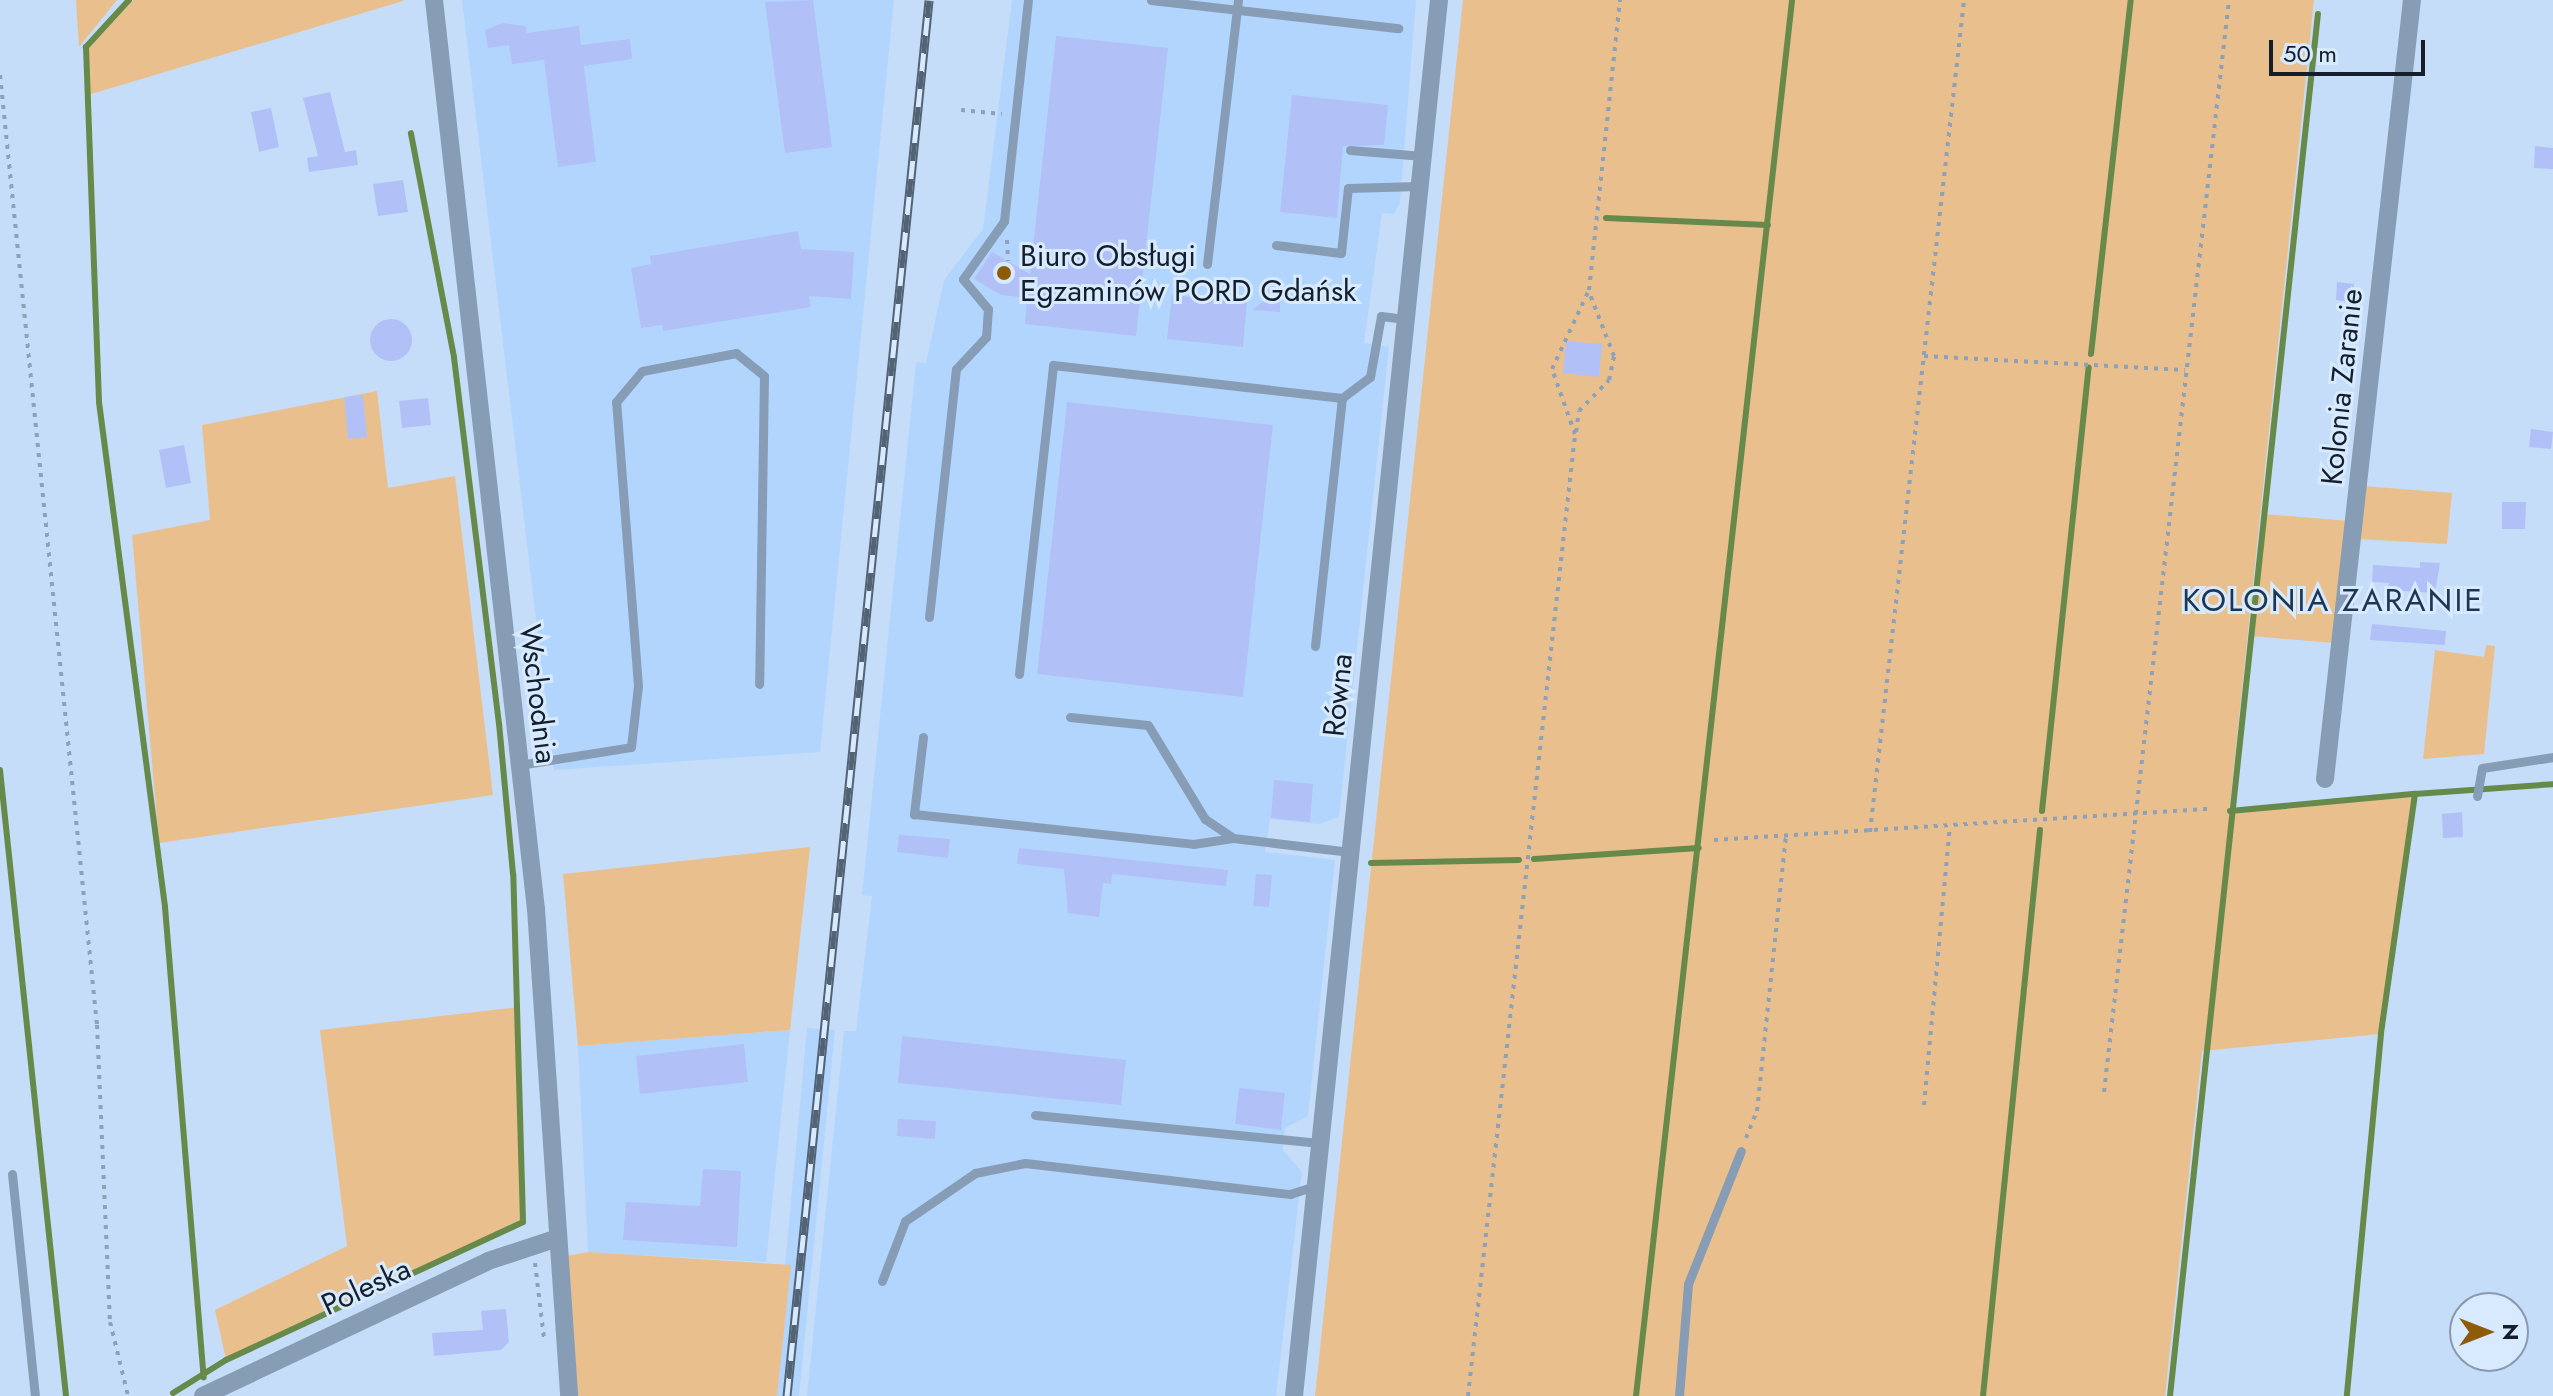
<!DOCTYPE html>
<meta charset="utf-8">
<style>
body{margin:0}
#map{position:relative;width:2553px;height:1396px;overflow:hidden;background:#c5ddf9;font-family:Jost,sans-serif}
div>[style]{position:absolute}
.built>*{inset:0;background:#b2d5fe}
.green>*{inset:0;background:#e9c08d}
.stream>*{height:6px;margin:-3px;padding:0 3px;transform-origin:3px;border-radius:3px;background:#678a4b}
.building>*{inset:0;background:#b1c1f7}
.round{border-radius:50%}
.path>*{height:4px;margin-top:-2px;transform-origin:0;background:repeating-linear-gradient(90deg,#8da1b8 0 4px,transparent 0 10px)}
.service>*{height:9px;margin:-4.5px;padding:0 4.5px;transform-origin:4.5px;border-radius:4.5px;background:#879db6}
.minor>*{height:18px;margin:-9px;padding:0 9px;transform-origin:9px;border-radius:9px;background:#879db6}
.rail>*{height:9px;margin-top:-4.5px;transform-origin:0;background:repeating-linear-gradient(90deg,#d7eaff 0 18px,#536374 0 36px);box-sizing:border-box;border-block:2px solid #536374}
.dots>*{width:22px;height:22px;translate:-50% -50%;box-sizing:border-box;border:4px solid #d7eaff;border-radius:50%}
span{translate:-50% -50%;white-space:nowrap;text-align:center;line-height:1.15;-webkit-text-stroke:6px #d7eaff;paint-order:stroke}
.poi-label{font-size:30px;color:#141f2b}
.left{translate:0 -50%;text-align:left}
.street-label{font-size:30px;color:#141f2b}
.neighbourhood-label{font-size:32px;color:#1d3652;letter-spacing:2px}
.north{position:absolute;left:2449px;top:1292px;width:80px;height:80px;box-sizing:border-box;background:#d7eaff;border:2px solid #8999aa;border-radius:50%;rotate:90deg;font-size:22px;font-weight:700;line-height:32px;text-align:center;color:#141f2b}
.north::after{content:'';display:block;margin:auto;width:28px;height:36px;background:#8e5c08;clip-path:polygon(50% 0,100% 100%,50% 72%,0 100%)}
.scale{position:absolute;left:2269px;top:40px;width:156px;height:36px;box-sizing:border-box;border:4px solid #141f2b;border-top:0;padding-left:10px;font-size:24px;line-height:28px;white-space:nowrap;color:#141f2b;-webkit-text-stroke:6px #d7eaff;paint-order:stroke}
</style>
<div id="map">
<div class="built">
<div style="clip-path:polygon(462px 0,894px 0,820px 752px,554px 770px)"></div>
<div style="clip-path:polygon(1012px 0,1416px 0,1400px 203px,1394px 214px,1382px 213px,1364px 343px,1389px 347px,1339px 817px,1319px 824px,1270px 819px,1265px 852px,1335px 860px,1308px 1116px,1285px 1128px,1283px 1150px,1302px 1172px,1276px 1396px,807px 1396px,844px 1031px,856px 1031px,872px 896px,862px 895px,916px 362px,926px 363px,944px 280px,983px 229px)"></div>
<div style="clip-path:polygon(807px 1028px,835px 1030px,799px 1396px,773px 1396px)"></div>
<div style="clip-path:polygon(790px 1030px,766px 1262px,588px 1252px,578px 1046px)"></div>
</div>
<div class="green">
<div style="clip-path:polygon(76px 0,117px 0,79px 47px)"></div>
<div style="clip-path:polygon(133px 0,403px 0,403px 1px,88px 95px,86px 47px)"></div>
<div style="clip-path:polygon(1463px 0,2314px 0,2229px 814px,2415px 795px,2381px 1034px,2202px 1051px,2165px 1396px,1315px 1396px)"></div>
<div style="clip-path:polygon(377px 391px,388px 488px,455px 476px,493px 795px,159px 843px,132px 535px,210px 520px,202px 425px)"></div>
<div style="clip-path:polygon(2363px 486px,2452px 493px,2447px 544px,2357px 539px)"></div>
<div style="clip-path:polygon(2264px 514px,2349px 521px,2335px 643px,2250px 636px)"></div>
<div style="clip-path:polygon(2486px 645px,2495px 646px,2484px 754px,2423px 759px,2435px 650px,2484px 657px)"></div>
<div style="clip-path:polygon(810px 847px,790px 1030px,578px 1046px,563px 874px)"></div>
<div style="clip-path:polygon(519px 1007px,523px 1222px,226px 1360px,215px 1310px,347px 1246px,320px 1030px)"></div>
<div style="clip-path:polygon(588px 1252px,791px 1265px,777px 1396px,578px 1396px,566px 1256px)"></div>
</div>
<div class="stream">
<div style="left:129px;top:0;width:64px;rotate:132.5deg"></div>
<div style="left:86px;top:47px;width:355px;rotate:87.9deg"></div>
<div style="left:99px;top:402px;width:509px;rotate:82.55deg"></div>
<div style="left:165px;top:907px;width:472px;rotate:85.3deg"></div>
<div style="left:1606px;top:218px;width:162px;rotate:2.5deg"></div>
<div style="left:2091px;top:354px;width:356px;rotate:-83.6deg"></div>
<div style="left:0;top:770px;width:629px;rotate:83.98deg"></div>
<div style="left:2415px;top:794px;width:138px;rotate:-4.1deg"></div>
<div style="left:2042px;top:811px;width:446px;rotate:-84deg"></div>
<div style="left:2230px;top:811px;width:186px;rotate:-5.3deg"></div>
<div style="left:2415px;top:794px;width:242px;rotate:98.1deg"></div>
<div style="left:2381px;top:1034px;width:364px;rotate:95.4deg"></div>
<div style="left:1534px;top:859px;width:165px;rotate:-3.8deg"></div>
<div style="left:1371px;top:863px;width:148px;rotate:-1.2deg"></div>
<div style="left:173px;top:1393px;width:62px;rotate:-31.9deg"></div>
<div style="left:226px;top:1360px;width:327px;rotate:-24.9deg"></div>
<div style="left:523px;top:1222px;width:348px;rotate:-91.6deg"></div>
<div style="left:513px;top:874px;width:151px;rotate:-95.3deg"></div>
<div style="left:499px;top:724px;width:370px;rotate:-97deg"></div>
<div style="left:454px;top:357px;width:228px;rotate:-100.9deg"></div>
<div style="left:1636px;top:1396px;width:1405px;rotate:-83.62deg"></div>
<div style="left:1983px;top:1396px;width:569px;rotate:-84.25deg"></div>
<div style="left:2170px;top:1396px;width:1390px;rotate:-83.89deg"></div>
</div>
<div class="building">
<div style="clip-path:polygon(813px 0,832px 147px,785px 153px,765px 2px)"></div>
<div style="clip-path:polygon(503px 23px,526px 26px,527px 33px,579px 26px,581px 45px,630px 39px,632px 59px,584px 66px,596px 162px,558px 167px,544px 60px,512px 64px,509px 45px,488px 48px,485px 30px)"></div>
<div style="clip-path:polygon(1056px 36px,1168px 48px,1136px 336px,1025px 324px,1027px 298px,1001px 295px,974px 279px,992px 252px,1030px 274px)"></div>
<div style="clip-path:polygon(330px 92px,345px 152px,356px 150px,358px 165px,309px 172px,307px 158px,318px 156px,303px 98px)"></div>
<div style="clip-path:polygon(1292px 95px,1388px 105px,1384px 145px,1343px 146px,1337px 218px,1280px 212px)"></div>
<div style="clip-path:polygon(271px 108px,279px 147px,259px 152px,251px 112px)"></div>
<div style="clip-path:polygon(2535px 146px,2553px 148px,2553px 169px,2534px 168px)"></div>
<div style="clip-path:polygon(403px 180px,408px 212px,378px 216px,373px 184px)"></div>
<div style="clip-path:polygon(798px 231px,801px 249px,854px 252px,851px 299px,809px 296px,811px 307px,663px 331px,662px 325px,641px 328px,631px 268px,651px 264px,650px 256px)"></div>
<div style="clip-path:polygon(2337px 282px,2354px 284px,2353px 302px,2336px 300px)"></div>
<div style="clip-path:polygon(1172px 295px,1247px 302px,1243px 347px,1167px 339px)"></div>
<div style="clip-path:polygon(1270px 296px,1280px 300px,1280px 312px,1252px 310px)"></div>
<div class="round" style="left:370px;top:319px;width:42px;height:42px"></div>
<div style="clip-path:polygon(1566px 341px,1602px 344px,1599px 377px,1563px 373px)"></div>
<div style="clip-path:polygon(363px 395px,367px 437px,348px 439px,344px 397px)"></div>
<div style="clip-path:polygon(428px 398px,431px 425px,402px 428px,399px 401px)"></div>
<div style="clip-path:polygon(1067px 402px,1273px 425px,1243px 697px,1037px 674px)"></div>
<div style="clip-path:polygon(2531px 429px,2553px 432px,2551px 449px,2529px 447px)"></div>
<div style="clip-path:polygon(184px 445px,191px 483px,166px 488px,159px 450px)"></div>
<div style="clip-path:polygon(2502px 502px,2526px 502px,2525px 529px,2502px 529px)"></div>
<div style="clip-path:polygon(2420px 562px,2440px 563px,2435px 593px,2388px 590px,2389px 583px,2372px 582px,2373px 565px,2420px 568px)"></div>
<div style="clip-path:polygon(2372px 624px,2446px 631px,2445px 645px,2370px 640px)"></div>
<div style="clip-path:polygon(1274px 780px,1313px 784px,1310px 822px,1271px 818px)"></div>
<div style="clip-path:polygon(2462px 812px,2463px 837px,2443px 838px,2442px 814px)"></div>
<div style="clip-path:polygon(899px 835px,950px 839px,948px 858px,897px 852px)"></div>
<div style="clip-path:polygon(1019px 848px,1228px 870px,1226px 886px,1112px 874px,1111px 884px,1103px 883px,1099px 917px,1068px 913px,1064px 869px,1017px 864px)"></div>
<div style="clip-path:polygon(1256px 874px,1272px 875px,1269px 907px,1253px 906px)"></div>
<div style="clip-path:polygon(902px 1036px,1126px 1060px,1121px 1105px,898px 1083px)"></div>
<div style="clip-path:polygon(744px 1044px,748px 1082px,640px 1094px,636px 1056px)"></div>
<div style="clip-path:polygon(1239px 1088px,1285px 1093px,1281px 1130px,1235px 1124px)"></div>
<div style="clip-path:polygon(898px 1119px,936px 1121px,935px 1139px,897px 1136px)"></div>
<div style="clip-path:polygon(703px 1169px,741px 1171px,737px 1247px,623px 1240px,626px 1202px,700px 1206px)"></div>
<div style="clip-path:polygon(506px 1309px,509px 1342px,501px 1350px,434px 1356px,432px 1333px,483px 1330px,481px 1311px)"></div>
</div>
<div class="path">
<div style="left:0;top:75px;width:955px;rotate:84.17deg"></div>
<div style="left:97px;top:1025px;width:297px;rotate:87.5deg"></div>
<div style="left:110px;top:1322px;width:76px;rotate:76.3deg"></div>
<div style="left:961px;top:110px;width:41px;rotate:5.6deg"></div>
<div style="left:1007px;top:240px;width:21px;rotate:87deg"></div>
<div style="left:1924px;top:356px;width:261px;rotate:3.1deg"></div>
<div style="left:1576px;top:432px;width:21px;rotate:-82deg"></div>
<div style="left:1579px;top:411px;width:43px;rotate:-45.9deg"></div>
<div style="left:1609px;top:380px;width:25px;rotate:-78deg"></div>
<div style="left:1614px;top:356px;width:69px;rotate:-111.3deg"></div>
<div style="left:1870px;top:832px;width:837px;rotate:-83.55deg"></div>
<div style="left:1714px;top:840px;width:497px;rotate:-3.6deg"></div>
<div style="left:2104px;top:1092px;width:1099px;rotate:-83.47deg"></div>
<div style="left:1924px;top:1105px;width:280px;rotate:-84.7deg"></div>
<div style="left:1746px;top:1138px;width:29px;rotate:-68deg"></div>
<div style="left:1757px;top:1111px;width:277px;rotate:-84deg"></div>
<div style="left:535px;top:1263px;width:76px;rotate:83.2deg"></div>
<div style="left:1468px;top:1396px;width:968px;rotate:-83.65deg"></div>
<div style="left:1575px;top:434px;width:69px;rotate:-109.5deg"></div>
<div style="left:1552px;top:369px;width:87px;rotate:-64.9deg"></div>
<div style="left:1589px;top:290px;width:292px;rotate:-83.9deg"></div>
</div>
<div class="service">
<div style="left:1151px;top:0;width:249px;rotate:6.5deg"></div>
<div style="left:1350px;top:150px;width:73px;rotate:4.7deg"></div>
<div style="left:1276px;top:245px;width:65px;rotate:7deg"></div>
<div style="left:1341px;top:253px;width:65px;rotate:-83.9deg"></div>
<div style="left:1348px;top:188px;width:71px;rotate:-1.6deg"></div>
<div style="left:1207px;top:264px;width:266px;rotate:-83.3deg"></div>
<div style="left:929px;top:617px;width:249px;rotate:-83.8deg"></div>
<div style="left:956px;top:369px;width:44px;rotate:-46.8deg"></div>
<div style="left:986px;top:337px;width:28px;rotate:-86deg"></div>
<div style="left:988px;top:309px;width:39px;rotate:-130deg"></div>
<div style="left:963px;top:279px;width:71px;rotate:-54.7deg"></div>
<div style="left:1004px;top:221px;width:222px;rotate:-83.8deg"></div>
<div style="left:1315px;top:646px;width:249px;rotate:-83.8deg"></div>
<div style="left:1019px;top:674px;width:311px;rotate:-83.7deg"></div>
<div style="left:1053px;top:365px;width:291px;rotate:6.5deg"></div>
<div style="left:1342px;top:398px;width:35px;rotate:-37deg"></div>
<div style="left:1370px;top:377px;width:62px;rotate:-79.8deg"></div>
<div style="left:1381px;top:316px;width:24px;rotate:7deg"></div>
<div style="left:1070px;top:717px;width:78px;rotate:5.9deg"></div>
<div style="left:1148px;top:725px;width:110px;rotate:58.8deg"></div>
<div style="left:1205px;top:819px;width:34px;rotate:34deg"></div>
<div style="left:923px;top:737px;width:78px;rotate:96.7deg"></div>
<div style="left:914px;top:814px;width:281px;rotate:6.1deg"></div>
<div style="left:1193px;top:844px;width:40px;rotate:-8.5deg"></div>
<div style="left:1233px;top:838px;width:118px;rotate:6.8deg"></div>
<div style="left:519px;top:765px;width:113px;rotate:-9.1deg"></div>
<div style="left:631px;top:747px;width:61px;rotate:-83.5deg"></div>
<div style="left:638px;top:686px;width:285px;rotate:-94.4deg"></div>
<div style="left:616px;top:402px;width:40px;rotate:-50deg"></div>
<div style="left:642px;top:371px;width:96px;rotate:-10.8deg"></div>
<div style="left:736px;top:353px;width:36px;rotate:39deg"></div>
<div style="left:764px;top:376px;width:308px;rotate:90.9deg"></div>
<div style="left:2477px;top:796px;width:28px;rotate:-80deg"></div>
<div style="left:2482px;top:768px;width:72px;rotate:-8.8deg"></div>
<div style="left:1035px;top:1115px;width:286px;rotate:5.6deg"></div>
<div style="left:12px;top:1174px;width:223px;rotate:84.1deg"></div>
<div style="left:882px;top:1281px;width:64px;rotate:-69deg"></div>
<div style="left:905px;top:1221px;width:85px;rotate:-34.4deg"></div>
<div style="left:975px;top:1173px;width:51px;rotate:-11.3deg"></div>
<div style="left:1025px;top:1163px;width:267px;rotate:6.7deg"></div>
<div style="left:1290px;top:1194px;width:26px;rotate:-18deg"></div>
<div style="left:1679px;top:1396px;width:112px;rotate:-85.4deg"></div>
<div style="left:1688px;top:1284px;width:143px;rotate:-68.3deg"></div>
</div>
<div class="minor">
<div style="left:434px;top:0;width:915px;rotate:83.6deg"></div>
<div style="left:536px;top:909px;width:488px;rotate:86.1deg"></div>
<div style="left:2325px;top:779px;width:784px;rotate:-83.63deg"></div>
<div style="left:203px;top:1396px;width:315px;rotate:-25.3deg"></div>
<div style="left:488px;top:1261px;width:71px;rotate:-18.2deg"></div>
<div style="left:1294px;top:1396px;width:1404px;rotate:-84.07deg"></div>
</div>
<div class="rail">
<div style="left:787px;top:1396px;width:1403px;rotate:-84.19deg"></div>
</div>
<div class="dots">
<div style="left:1004px;top:273px;background:#8e5c08"></div>
</div>
<div class="poi-label">
<span class="left" style="left:1020px;top:273px">Biuro Obsługi<br>Egzaminów PORD Gdańsk</span>
</div>
<div class="street-label">
<span style="left:2342px;top:387px;rotate:-84deg">Kolonia Zaranie</span>
<span style="left:538px;top:694px;rotate:83deg">Wschodnia</span>
<span style="left:1338px;top:695px;rotate:-84deg">Równa</span>
<span style="left:366px;top:1287px;rotate:-25deg">Poleska</span>
</div>
<div class="neighbourhood-label">
<span style="left:2333px;top:600px">KOLONIA ZARANIE</span>
</div>
<div class="north">N</div>
<div class="scale">50 m</div>
</div>
